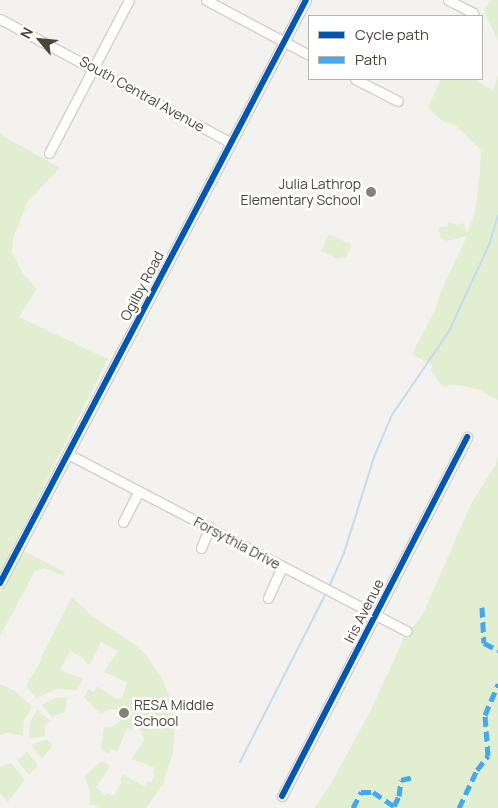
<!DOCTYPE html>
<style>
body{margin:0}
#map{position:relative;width:498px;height:808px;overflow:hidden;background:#f4f2ee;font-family:Manrope,sans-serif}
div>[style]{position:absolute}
.green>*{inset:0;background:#e1eecf}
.stream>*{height:2px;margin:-1px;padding:0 1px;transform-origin:1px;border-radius:1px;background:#c0ddf1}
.roads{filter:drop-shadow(1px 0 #d2d0cb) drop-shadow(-1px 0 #d2d0cb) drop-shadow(0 1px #d2d0cb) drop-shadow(0 -1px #d2d0cb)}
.minor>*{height:9px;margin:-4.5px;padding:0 4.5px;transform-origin:4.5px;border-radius:4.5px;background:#fdfdfc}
.quiet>*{height:5px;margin-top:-2.5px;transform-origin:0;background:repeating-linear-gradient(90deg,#3fa9f5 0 10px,transparent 0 15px)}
.cycleway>*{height:6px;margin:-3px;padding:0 3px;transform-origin:3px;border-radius:3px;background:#0057b8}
.dots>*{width:14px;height:14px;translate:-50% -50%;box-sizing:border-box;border:2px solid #fff;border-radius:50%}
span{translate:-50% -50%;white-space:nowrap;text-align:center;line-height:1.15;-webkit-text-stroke:5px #fff;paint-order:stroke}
.street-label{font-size:14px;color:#4b4439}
.poi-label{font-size:14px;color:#4b4439}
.right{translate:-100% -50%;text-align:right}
.left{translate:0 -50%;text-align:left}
.legend{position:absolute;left:308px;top:15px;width:175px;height:65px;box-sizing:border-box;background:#fff;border:1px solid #b7b4b0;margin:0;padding:6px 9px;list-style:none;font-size:15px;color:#4b4439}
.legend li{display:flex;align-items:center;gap:10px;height:25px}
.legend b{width:25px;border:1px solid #b7b4b0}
.north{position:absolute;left:15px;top:15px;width:50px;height:50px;-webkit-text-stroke:4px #fff;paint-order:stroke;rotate:298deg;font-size:14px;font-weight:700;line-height:20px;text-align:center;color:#4b4439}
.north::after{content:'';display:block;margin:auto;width:18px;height:22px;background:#4b4439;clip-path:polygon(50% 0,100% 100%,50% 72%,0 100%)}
</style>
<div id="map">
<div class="green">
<div style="clip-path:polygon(491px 0,498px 0,498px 41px,484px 11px)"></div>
<div style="clip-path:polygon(498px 74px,498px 400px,479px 390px,458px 385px,442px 386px,431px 370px,433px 366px,412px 354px,436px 308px,441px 291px,467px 236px,447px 241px,440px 237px,439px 228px,447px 226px,449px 222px,457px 225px,463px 223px,467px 234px,475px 212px,480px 172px,481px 150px,456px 126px,442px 121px,428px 108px,441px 79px,474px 79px,493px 91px)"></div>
<div style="clip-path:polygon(0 134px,60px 168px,28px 201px,13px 238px,12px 252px,23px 274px,37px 289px,19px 317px,108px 359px,0 572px)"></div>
<div style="clip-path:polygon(329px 234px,352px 245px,346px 257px,338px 259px,321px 251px)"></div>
<div style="clip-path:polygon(498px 456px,498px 808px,314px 808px,326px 792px,369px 714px,404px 638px,423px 614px,471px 504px,496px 464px)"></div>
<div style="clip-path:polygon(22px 550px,65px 572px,63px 576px,44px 568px,35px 571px,0 636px,0 593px)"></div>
<div style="clip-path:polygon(72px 597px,92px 616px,134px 644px,144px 653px,162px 678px,170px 698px,175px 726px,173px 753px,163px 784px,146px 808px,97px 808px,97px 806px,90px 804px,90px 793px,85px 776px,102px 761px,110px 766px,96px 787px,105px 796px,107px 793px,114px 796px,122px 781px,120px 780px,123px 774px,145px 787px,148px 781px,151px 782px,155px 775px,152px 773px,155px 768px,132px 759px,145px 738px,141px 735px,142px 731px,134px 727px,132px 730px,127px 728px,117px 752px,111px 749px,109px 754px,101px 749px,104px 727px,115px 726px,115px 724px,120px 722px,119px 719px,128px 716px,128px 711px,110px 709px,100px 714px,84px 697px,88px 689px,94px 692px,97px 686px,118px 700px,123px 695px,127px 682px,104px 672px,118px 651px,101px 642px,90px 665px,84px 661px,85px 659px,70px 651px,60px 670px,83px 679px,77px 690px,57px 689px,36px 698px,26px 686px,42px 659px,41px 657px)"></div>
<div style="clip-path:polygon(0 684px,15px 691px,32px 706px,24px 720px,23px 736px,8px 733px,0 735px)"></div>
<div style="clip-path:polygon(67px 697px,65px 712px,52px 717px,42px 705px,55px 698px)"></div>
<div style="clip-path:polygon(37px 710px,50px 720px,45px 727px,45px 736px,29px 739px,30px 722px)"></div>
<div style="clip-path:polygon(47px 739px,52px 746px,42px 759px,31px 745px)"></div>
<div style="clip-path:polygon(27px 752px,38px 765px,29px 775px,17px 761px)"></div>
<div style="clip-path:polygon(11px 763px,25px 780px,8px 802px,0 794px,0 767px)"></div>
</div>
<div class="stream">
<div style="left:329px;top:587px;width:37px;rotate:-66deg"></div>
<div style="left:344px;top:553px;width:101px;rotate:-72.6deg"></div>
<div style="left:374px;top:457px;width:46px;rotate:-66.8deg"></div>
<div style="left:392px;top:415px;width:102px;rotate:-55.8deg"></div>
<div style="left:449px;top:331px;width:95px;rotate:-65.1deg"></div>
<div style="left:489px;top:245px;width:31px;rotate:-73deg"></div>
<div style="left:240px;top:762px;width:190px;rotate:-63deg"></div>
</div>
<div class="roads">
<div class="minor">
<div style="left:206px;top:0;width:117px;rotate:28.1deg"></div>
<div style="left:448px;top:0;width:28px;rotate:27deg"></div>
<div style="left:473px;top:13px;width:3px;rotate:72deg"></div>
<div style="left:0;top:19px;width:262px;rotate:28.2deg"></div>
<div style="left:355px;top:79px;width:48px;rotate:27.1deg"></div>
<div style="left:49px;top:153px;width:173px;rotate:-62.4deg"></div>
<div style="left:68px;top:454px;width:382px;rotate:27.6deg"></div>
<div style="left:123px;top:522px;width:33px;rotate:-63deg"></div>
<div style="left:201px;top:548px;width:23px;rotate:-67deg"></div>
<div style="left:0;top:583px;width:658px;rotate:-62.31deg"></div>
<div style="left:268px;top:598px;width:34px;rotate:-66deg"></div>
<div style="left:282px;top:796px;width:404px;rotate:-62.7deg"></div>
</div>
</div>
<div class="quiet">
<div style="left:482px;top:607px;width:36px;rotate:87deg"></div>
<div style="left:484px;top:643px;width:16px;rotate:27deg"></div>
<div style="left:353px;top:808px;width:18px;rotate:-63deg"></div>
<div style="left:361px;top:792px;width:12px"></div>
<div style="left:373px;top:792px;width:25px;rotate:34deg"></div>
<div style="left:394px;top:806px;width:11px;rotate:-63deg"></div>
<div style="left:399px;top:796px;width:16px;rotate:-83deg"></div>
<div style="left:401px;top:780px;width:12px;rotate:-14deg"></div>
<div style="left:459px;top:808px;width:42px;rotate:-64.7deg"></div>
<div style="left:477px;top:770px;width:18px;rotate:-52deg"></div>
<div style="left:488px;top:756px;width:41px;rotate:-94.2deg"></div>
<div style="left:485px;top:715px;width:34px;rotate:-67deg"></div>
</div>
<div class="cycleway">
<div style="left:0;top:583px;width:658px;rotate:-62.31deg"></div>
<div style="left:282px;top:796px;width:404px;rotate:-62.7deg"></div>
</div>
<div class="dots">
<div style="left:371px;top:192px;background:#868178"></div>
<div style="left:124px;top:713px;background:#868178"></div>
</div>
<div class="street-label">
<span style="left:142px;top:94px;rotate:29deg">South Central Avenue</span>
<span style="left:142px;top:286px;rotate:-62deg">Ogilby Road</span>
<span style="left:237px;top:543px;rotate:28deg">Forsythia Drive</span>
<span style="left:364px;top:611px;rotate:-63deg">Iris Avenue</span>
</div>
<div class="poi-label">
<span class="right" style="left:361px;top:192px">Julia Lathrop<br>Elementary School</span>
<span class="left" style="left:134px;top:713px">RESA Middle<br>School</span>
</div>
<ul class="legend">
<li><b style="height:6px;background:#0057b8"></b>Cycle path</li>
<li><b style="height:6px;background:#3fa9f5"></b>Path</li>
</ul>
<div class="north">N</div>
</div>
